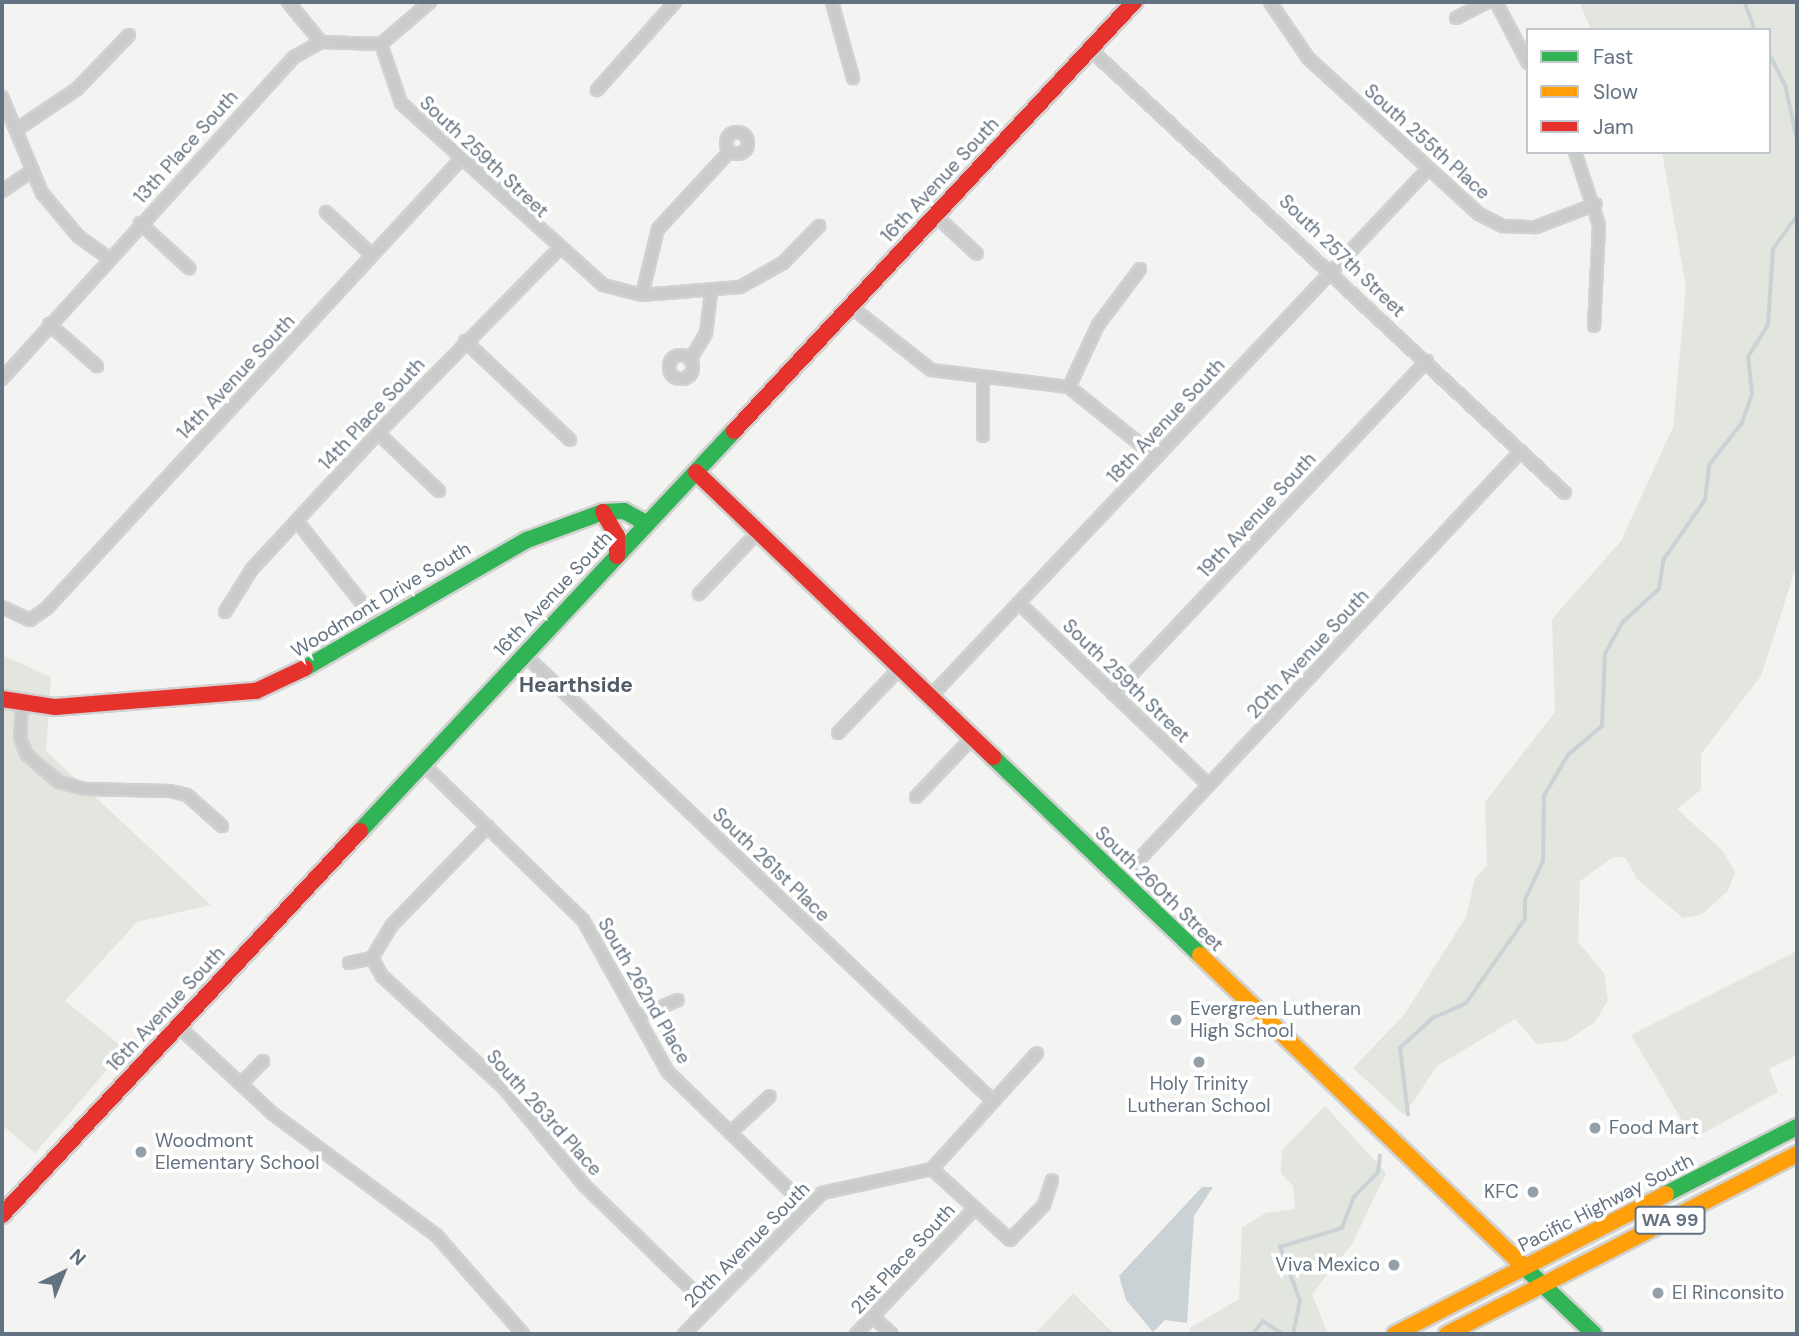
<!DOCTYPE html>
<style>
body{margin:0}
#map{position:relative;width:1799px;height:1336px;overflow:hidden;background:#f3f3f1;font-family:"DM Sans",sans-serif}
div>[style]{position:absolute}
.green>*{inset:0;background:#e2e6df}
.water>*{inset:0;background:#cbd2d5}
.stream>*{height:3.5px;margin:-1.75px;padding:0 1.75px;transform-origin:1.75px;border-radius:1.75px;background:#cbd2d5}
.roads{filter:drop-shadow(2px 0 #d0d1d0) drop-shadow(-2px 0 #d0d1d0) drop-shadow(0 2px #d0d1d0) drop-shadow(0 -2px #d0d1d0)}
.street>*{height:10px;margin:-5px;padding:0 5px;transform-origin:5px;border-radius:5px;background:#cacccc}
.street>.ring{margin:-5px;padding:0;box-sizing:content-box;background:none;border:10px solid #cacccc;border-radius:50%}
.fast>*{height:16px;margin:-8px;padding:0 8px;transform-origin:8px;border-radius:8px;background:#30b455}
.slow>*{height:16px;margin:-8px;padding:0 8px;transform-origin:8px;border-radius:8px;background:#ff9f0a}
.jam>*{height:16px;margin:-8px;padding:0 8px;transform-origin:8px;border-radius:8px;background:#e5322d}
.dots>*{width:19px;height:19px;translate:-50% -50%;box-sizing:border-box;border:4px solid #fff;border-radius:50%}
span{translate:-50% -50%;white-space:nowrap;text-align:center;line-height:1.15;-webkit-text-stroke:7px #fff;paint-order:stroke}
.shield-label span{padding:2px 5px;background:#fff;border:2px solid;border-radius:5px;-webkit-text-stroke-width:0}
.shield-label{font-size:18px;color:#637281;font-weight:700}
.street-label{font-size:19px;color:#637281}
.poi-label{font-size:19px;color:#637281}
.left{translate:0 -50%;text-align:left}
.right{translate:-100% -50%;text-align:right}
.neighbourhood-label{font-size:21px;color:#515c66;font-weight:700}
.frame{position:absolute;inset:0;border:4px solid #637281;pointer-events:none}
.legend{position:absolute;left:1526px;top:28px;width:245px;height:126px;box-sizing:border-box;background:#fff;border:2px solid #c1c7cd;margin:0;padding:9px 12px;list-style:none;font-size:21px;color:#637281}
.legend li{display:flex;align-items:center;gap:14px;height:35px}
.legend b{width:35px;border:2px solid #c1c7cd}
.north{position:absolute;left:28px;top:1238px;width:70px;height:70px;-webkit-text-stroke:5px #fff;paint-order:stroke;rotate:43deg;font-size:19px;font-weight:700;line-height:28px;text-align:center;color:#637281}
.north::after{content:'';display:block;margin:auto;width:24px;height:32px;background:#637281;clip-path:polygon(50% 0,100% 100%,50% 72%,0 100%)}
</style>
<div id="map">
<div class="green">
<div style="clip-path:polygon(1579px 2px,1797px 2px,1797px 564px,1761px 676px,1701px 754px,1701px 790px,1677px 809px,1722px 850px,1735px 872px,1728px 891px,1701px 915px,1683px 918px,1637px 879px,1625px 857px,1613px 857px,1580px 881px,1578px 942px,1604px 973px,1608px 1000px,1595px 1022px,1566px 1041px,1537px 1044px,1515px 1019px,1437px 1066px,1404px 1115px,1353px 1068px,1404px 1015px,1466px 917px,1475px 878px,1487px 866px,1485px 802px,1555px 712px,1552px 619px,1621px 541px,1673px 427px,1686px 287px,1662px 152px,1769px 152px,1769px 30px,1591px 30px)"></div>
<div style="clip-path:polygon(2px 655px,51px 677px,46px 751px,211px 905px,137px 922px,65px 1001px,125px 1049px,35px 1153px,2px 1125px)"></div>
<div style="clip-path:polygon(1797px 951px,1797px 1055px,1769px 1069px,1778px 1092px,1693px 1139px,1631px 1035px)"></div>
<div style="clip-path:polygon(1325px 1106px,1386px 1173px,1352px 1244px,1312px 1294px,1328px 1334px,1190px 1334px,1190px 1328px,1239px 1299px,1242px 1227px,1266px 1213px,1295px 1209px,1293px 1186px,1281px 1173px,1282px 1150px)"></div>
<div style="clip-path:polygon(1073px 1293px,1114px 1334px,1035px 1334px)"></div>
</div>
<div class="water">
<div style="clip-path:polygon(1202px 1187px,1213px 1187px,1194px 1216px,1187px 1323px,1165px 1320px,1153px 1332px,1126px 1300px,1119px 1276px)"></div>
</div>
<div class="stream">
<div style="left:1745px;top:2px;width:30px;rotate:70deg"></div>
<div style="left:1769px;top:53px;width:38px;rotate:63deg"></div>
<div style="left:1786px;top:87px;width:52px;rotate:77.8deg"></div>
<div style="left:1408px;top:1115px;width:67px;rotate:-96.8deg"></div>
<div style="left:1400px;top:1048px;width:45px;rotate:-42.3deg"></div>
<div style="left:1433px;top:1018px;width:36px;rotate:-24deg"></div>
<div style="left:1466px;top:1003px;width:103px;rotate:-54.9deg"></div>
<div style="left:1525px;top:919px;width:19px;rotate:-90deg"></div>
<div style="left:1525px;top:900px;width:43px;rotate:-65.2deg"></div>
<div style="left:1543px;top:861px;width:65px;rotate:-89.1deg"></div>
<div style="left:1544px;top:796px;width:48px;rotate:-59.7deg"></div>
<div style="left:1568px;top:755px;width:45px;rotate:-40.5deg"></div>
<div style="left:1602px;top:726px;width:72px;rotate:-87.6deg"></div>
<div style="left:1605px;top:654px;width:37px;rotate:-61deg"></div>
<div style="left:1623px;top:622px;width:49px;rotate:-42.5deg"></div>
<div style="left:1659px;top:589px;width:30px;rotate:-81deg"></div>
<div style="left:1664px;top:559px;width:72px;rotate:-55.2deg"></div>
<div style="left:1705px;top:500px;width:35px;rotate:-83deg"></div>
<div style="left:1709px;top:465px;width:53px;rotate:-51.8deg"></div>
<div style="left:1742px;top:423px;width:31px;rotate:-71deg"></div>
<div style="left:1752px;top:394px;width:37px;rotate:-96deg"></div>
<div style="left:1748px;top:357px;width:38px;rotate:-58deg"></div>
<div style="left:1768px;top:325px;width:76px;rotate:-86.2deg"></div>
<div style="left:1773px;top:249px;width:41px;rotate:-54deg"></div>
<div style="left:1253px;top:1334px;width:16px;rotate:-52deg"></div>
<div style="left:1263px;top:1321px;width:24px;rotate:33deg"></div>
<div style="left:1293px;top:1334px;width:34px;rotate:-78deg"></div>
<div style="left:1300px;top:1301px;width:58px;rotate:-110.3deg"></div>
<div style="left:1280px;top:1247px;width:65px;rotate:-17deg"></div>
<div style="left:1342px;top:1228px;width:33px;rotate:-69deg"></div>
<div style="left:1354px;top:1197px;width:35px;rotate:-46deg"></div>
<div style="left:1378px;top:1172px;width:16px;rotate:-83deg"></div>
</div>
<div class="roads">
<div class="street">
<div style="left:288px;top:2px;width:52px;rotate:50.5deg"></div>
<div style="left:832px;top:2px;width:79px;rotate:74.6deg"></div>
<div style="left:1270px;top:2px;width:68px;rotate:55.8deg"></div>
<div style="left:1308px;top:58px;width:231px;rotate:42.4deg"></div>
<div style="left:1479px;top:214px;width:27px;rotate:27deg"></div>
<div style="left:1503px;top:226px;width:33px;rotate:2deg"></div>
<div style="left:1536px;top:227px;width:64px;rotate:-21deg"></div>
<div style="left:1496px;top:2px;width:69px;rotate:62.3deg"></div>
<div style="left:1456px;top:18px;width:36px;rotate:-27deg"></div>
<div style="left:381px;top:44px;width:62px;rotate:71.3deg"></div>
<div style="left:401px;top:103px;width:272px;rotate:42deg"></div>
<div style="left:603px;top:285px;width:40px;rotate:14.4deg"></div>
<div style="left:642px;top:295px;width:98px;rotate:-4.7deg"></div>
<div style="left:740px;top:287px;width:49px;rotate:-29.2deg"></div>
<div style="left:783px;top:263px;width:52px;rotate:-45.8deg"></div>
<div style="left:1090px;top:49px;width:650px;rotate:43.07deg"></div>
<div style="left:597px;top:90px;width:118px;rotate:-48.4deg"></div>
<div style="left:2px;top:97px;width:104px;rotate:67.4deg"></div>
<div style="left:42px;top:193px;width:56px;rotate:50.1deg"></div>
<div style="left:78px;top:236px;width:37px;rotate:36deg"></div>
<div style="left:19px;top:128px;width:70px;rotate:-33.9deg"></div>
<div style="left:77px;top:89px;width:75px;rotate:-46.1deg"></div>
<div class="ring" style="left:726px;top:132px;width:12px;height:12px"></div>
<div style="left:1575px;top:152px;width:77px;rotate:71.8deg"></div>
<div style="left:1599px;top:225px;width:101px;rotate:92.8deg"></div>
<div style="left:2px;top:191px;width:37px;rotate:-34deg"></div>
<div style="left:326px;top:212px;width:63px;rotate:43.1deg"></div>
<div style="left:935px;top:215px;width:57px;rotate:42.9deg"></div>
<div style="left:140px;top:223px;width:67px;rotate:42.6deg"></div>
<div style="left:642px;top:295px;width:68px;rotate:-76.4deg"></div>
<div style="left:658px;top:229px;width:105px;rotate:-47.3deg"></div>
<div style="left:850px;top:306px;width:103px;rotate:38.3deg"></div>
<div style="left:931px;top:370px;width:139px;rotate:7deg"></div>
<div style="left:1069px;top:387px;width:112px;rotate:38.8deg"></div>
<div style="left:49px;top:324px;width:64px;rotate:41.2deg"></div>
<div style="left:465px;top:341px;width:144px;rotate:43.3deg"></div>
<div class="ring" style="left:669px;top:355px;width:14px;height:14px"></div>
<div style="left:690px;top:360px;width:31px;rotate:-59deg"></div>
<div style="left:706px;top:333px;width:40px;rotate:-82.9deg"></div>
<div style="left:2px;top:379px;width:435px;rotate:-47.8deg"></div>
<div style="left:294px;top:57px;width:31px;rotate:-29deg"></div>
<div style="left:321px;top:42px;width:60px;rotate:1.9deg"></div>
<div style="left:381px;top:44px;width:65px;rotate:-40.6deg"></div>
<div style="left:1069px;top:387px;width:68px;rotate:-64.9deg"></div>
<div style="left:1098px;top:325px;width:70px;rotate:-53.1deg"></div>
<div style="left:378px;top:433px;width:84px;rotate:43.6deg"></div>
<div style="left:983px;top:436px;width:59px;rotate:-90deg"></div>
<div style="left:297px;top:521px;width:134px;rotate:51.7deg"></div>
<div style="left:699px;top:594px;width:86px;rotate:-46.4deg"></div>
<div style="left:1019px;top:603px;width:263px;rotate:43.8deg"></div>
<div style="left:2px;top:607px;width:31px;rotate:25deg"></div>
<div style="left:30px;top:620px;width:21px;rotate:-35deg"></div>
<div style="left:47px;top:608px;width:611px;rotate:-47.32deg"></div>
<div style="left:225px;top:612px;width:51px;rotate:-57.9deg"></div>
<div style="left:252px;top:569px;width:185px;rotate:-47.2deg"></div>
<div style="left:378px;top:433px;width:257px;rotate:-45.5deg"></div>
<div style="left:525px;top:655px;width:646px;rotate:43.62deg"></div>
<div style="left:1113px;top:694px;width:458px;rotate:-46.7deg"></div>
<div style="left:930px;top:697px;width:726px;rotate:-46.67deg"></div>
<div style="left:22px;top:704px;width:34px;rotate:93deg"></div>
<div style="left:20px;top:738px;width:18px;rotate:68deg"></div>
<div style="left:27px;top:755px;width:42px;rotate:40.2deg"></div>
<div style="left:59px;top:782px;width:27px;rotate:15deg"></div>
<div style="left:85px;top:789px;width:85px;rotate:1.3deg"></div>
<div style="left:170px;top:791px;width:17px;rotate:13deg"></div>
<div style="left:187px;top:795px;width:47px;rotate:41.5deg"></div>
<div style="left:838px;top:733px;width:90px;rotate:-46.4deg"></div>
<div style="left:423px;top:764px;width:223px;rotate:44.3deg"></div>
<div style="left:583px;top:920px;width:174px;rotate:60.8deg"></div>
<div style="left:668px;top:1072px;width:192px;rotate:44.2deg"></div>
<div style="left:916px;top:797px;width:81px;rotate:-46.5deg"></div>
<div style="left:1120px;top:880px;width:587px;rotate:-46.93deg"></div>
<div style="left:372px;top:958px;width:21px;rotate:61deg"></div>
<div style="left:382px;top:976px;width:164px;rotate:42.5deg"></div>
<div style="left:503px;top:1087px;width:129px;rotate:50.4deg"></div>
<div style="left:585px;top:1186px;width:174px;rotate:44.1deg"></div>
<div style="left:372px;top:958px;width:37px;rotate:-59deg"></div>
<div style="left:391px;top:926px;width:139px;rotate:-45.9deg"></div>
<div style="left:349px;top:963px;width:24px;rotate:-12deg"></div>
<div style="left:637px;top:1017px;width:44px;rotate:-22.5deg"></div>
<div style="left:178px;top:1026px;width:129px;rotate:42.8deg"></div>
<div style="left:273px;top:1114px;width:204px;rotate:36.6deg"></div>
<div style="left:437px;top:1236px;width:130px;rotate:48.7deg"></div>
<div style="left:241px;top:1084px;width:32px;rotate:-46deg"></div>
<div style="left:730px;top:1133px;width:54px;rotate:-42.8deg"></div>
<div style="left:932px;top:1169px;width:105px;rotate:42.3deg"></div>
<div style="left:1010px;top:1240px;width:49px;rotate:-45.8deg"></div>
<div style="left:1044px;top:1205px;width:26px;rotate:-72deg"></div>
<div style="left:873px;top:1317px;width:25px;rotate:42deg"></div>
<div style="left:684px;top:1334px;width:197px;rotate:-45.6deg"></div>
<div style="left:822px;top:1193px;width:113px;rotate:-12.3deg"></div>
<div style="left:932px;top:1169px;width:156px;rotate:-47.8deg"></div>
<div style="left:856px;top:1334px;width:173px;rotate:-46.6deg"></div>
</div>
<div class="fast">
<div style="left:305px;top:668px;width:256px;rotate:-30deg"></div>
<div style="left:527px;top:540px;width:81px;rotate:-20.2deg"></div>
<div style="left:603px;top:512px;width:21px;rotate:-3deg"></div>
<div style="left:624px;top:511px;width:26px;rotate:29deg"></div>
<div style="left:993px;top:757px;width:286px;rotate:43.7deg"></div>
<div style="left:360px;top:831px;width:548px;rotate:-46.92deg"></div>
<div style="left:1666px;top:1194px;width:147px;rotate:-27.1deg"></div>
<div style="left:1518px;top:1261px;width:105px;rotate:43.8deg"></div>
</div>
<div class="slow">
<div style="left:1200px;top:955px;width:441px;rotate:43.9deg"></div>
<div style="left:1395px;top:1334px;width:305px;rotate:-27.3deg"></div>
<div style="left:1447px;top:1334px;width:394px;rotate:-27.2deg"></div>
</div>
<div class="jam">
<div style="left:734px;top:431px;width:587px;rotate:-47deg"></div>
<div style="left:696px;top:472px;width:412px;rotate:43.8deg"></div>
<div style="left:603px;top:512px;width:28px;rotate:60deg"></div>
<div style="left:617px;top:536px;width:20px;rotate:90deg"></div>
<div style="left:2px;top:699px;width:54px;rotate:8.6deg"></div>
<div style="left:55px;top:707px;width:202px;rotate:-4.6deg"></div>
<div style="left:256px;top:691px;width:54px;rotate:-25.1deg"></div>
<div style="left:2px;top:1215px;width:525px;rotate:-47.01deg"></div>
</div>
</div>
<div class="dots">
<div style="left:1176px;top:1020px;background:#959fa8"></div>
<div style="left:1199px;top:1062px;background:#959fa8"></div>
<div style="left:1595px;top:1128px;background:#959fa8"></div>
<div style="left:141px;top:1152px;background:#959fa8"></div>
<div style="left:1533px;top:1192px;background:#959fa8"></div>
<div style="left:1394px;top:1265px;background:#959fa8"></div>
<div style="left:1658px;top:1293px;background:#959fa8"></div>
</div>
<div class="shield-label">
<span style="left:1670px;top:1220px">WA 99</span>
</div>
<div class="street-label">
<span style="left:1427px;top:142px;rotate:42deg">South 255th Place</span>
<span style="left:186px;top:147px;rotate:-48deg">13th Place South</span>
<span style="left:484px;top:157px;rotate:43deg">South 259th Street</span>
<span style="left:940px;top:180px;rotate:-47deg">16th Avenue South</span>
<span style="left:1342px;top:256px;rotate:44deg">South 257th Street</span>
<span style="left:236px;top:377px;rotate:-47deg">14th Avenue South</span>
<span style="left:372px;top:414px;rotate:-47deg">14th Place South</span>
<span style="left:1166px;top:421px;rotate:-47deg">18th Avenue South</span>
<span style="left:1257px;top:515px;rotate:-47deg">19th Avenue South</span>
<span style="left:553px;top:594px;rotate:-47deg">16th Avenue South</span>
<span style="left:381px;top:600px;rotate:-31deg">Woodmont Drive South</span>
<span style="left:1308px;top:654px;rotate:-47deg">20th Avenue South</span>
<span style="left:1126px;top:681px;rotate:44deg">South 259th Street</span>
<span style="left:771px;top:865px;rotate:44deg">South 261st Place</span>
<span style="left:1159px;top:889px;rotate:44deg">South 260th Street</span>
<span style="left:644px;top:991px;rotate:60deg">South 262nd Place</span>
<span style="left:166px;top:1009px;rotate:-47deg">16th Avenue South</span>
<span style="left:544px;top:1113px;rotate:48deg">South 263rd Place</span>
<span style="left:1606px;top:1203px;rotate:-27deg">Pacific Highway South</span>
<span style="left:747px;top:1245px;rotate:-45deg">20th Avenue South</span>
<span style="left:903px;top:1259px;rotate:-47deg">21st Place South</span>
</div>
<div class="poi-label">
<span class="left" style="left:1190px;top:1020px">Evergreen Lutheran<br>High School</span>
<span style="left:1199px;top:1095px">Holy Trinity<br>Lutheran School</span>
<span class="left" style="left:1609px;top:1128px">Food Mart</span>
<span class="left" style="left:155px;top:1152px">Woodmont<br>Elementary School</span>
<span class="right" style="left:1519px;top:1192px">KFC</span>
<span class="right" style="left:1380px;top:1265px">Viva Mexico</span>
<span class="left" style="left:1672px;top:1293px">El Rinconsito</span>
</div>
<div class="neighbourhood-label">
<span style="left:576px;top:685px">Hearthside</span>
</div>
<div class="frame"></div>
<ul class="legend">
<li><b style="height:9px;background:#30b455"></b>Fast</li>
<li><b style="height:9px;background:#ff9f0a"></b>Slow</li>
<li><b style="height:9px;background:#e5322d"></b>Jam</li>
</ul>
<div class="north">N</div>
</div>
